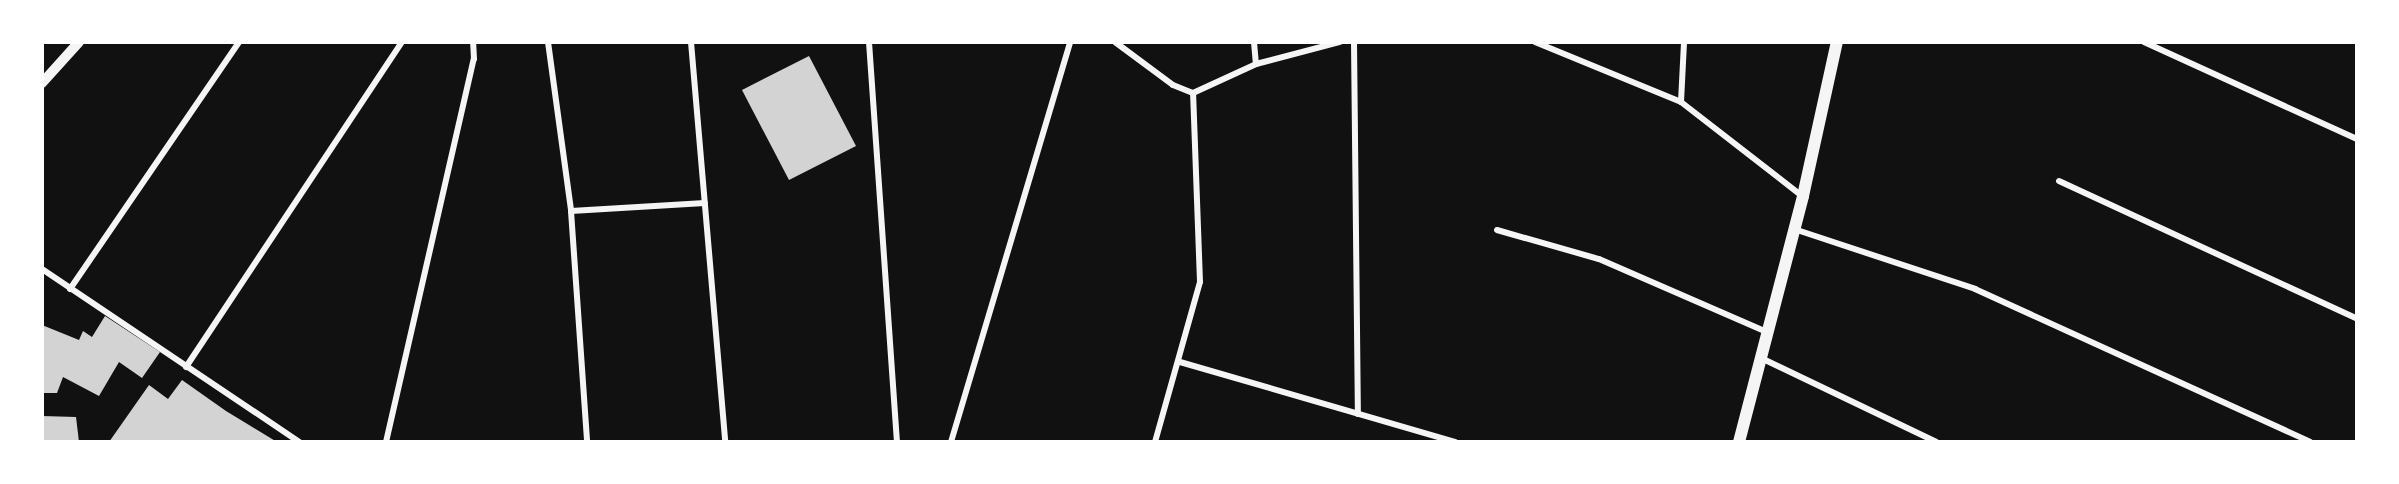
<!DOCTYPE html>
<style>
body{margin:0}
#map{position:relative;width:2399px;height:484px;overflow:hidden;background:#111;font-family:Karla,sans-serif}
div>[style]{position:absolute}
.building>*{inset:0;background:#d3d3d3}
.minor>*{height:6px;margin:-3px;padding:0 3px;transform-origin:3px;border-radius:3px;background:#f5f5f5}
.tertiary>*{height:10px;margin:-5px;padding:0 5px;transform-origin:5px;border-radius:5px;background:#f5f5f5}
.secondary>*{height:12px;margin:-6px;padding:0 6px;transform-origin:6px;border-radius:6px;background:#f5f5f5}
span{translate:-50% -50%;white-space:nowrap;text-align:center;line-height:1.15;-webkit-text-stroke:5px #fff;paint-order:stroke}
.frame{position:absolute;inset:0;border:44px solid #fff;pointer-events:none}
</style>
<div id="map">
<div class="building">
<div style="clip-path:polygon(809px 56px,856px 146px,789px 180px,742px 90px)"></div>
<div style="clip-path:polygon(105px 316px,160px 352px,142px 378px,119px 362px,99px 396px,63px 377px,57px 393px,42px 393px,42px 325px,79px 340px,83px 331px,92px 337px)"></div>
<div style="clip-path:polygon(182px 380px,226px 411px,277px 442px,109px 442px,149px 385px,168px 399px)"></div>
<div style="clip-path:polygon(42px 416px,76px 417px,79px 442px,42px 442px)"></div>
</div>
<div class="minor">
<div style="left:548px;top:42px;width:171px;rotate:82.2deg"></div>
<div style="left:571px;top:211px;width:232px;rotate:86deg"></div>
<div style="left:691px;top:42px;width:401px;rotate:85.1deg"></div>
<div style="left:869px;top:42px;width:401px;rotate:86deg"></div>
<div style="left:1115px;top:42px;width:72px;rotate:36.6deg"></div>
<div style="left:1173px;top:85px;width:22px;rotate:22deg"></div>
<div style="left:1193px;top:93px;width:69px;rotate:-24.7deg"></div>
<div style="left:1256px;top:64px;width:87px;rotate:-14.7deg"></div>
<div style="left:1254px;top:42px;width:22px;rotate:85deg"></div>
<div style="left:1354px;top:42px;width:372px;rotate:89.4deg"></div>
<div style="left:1535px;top:42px;width:158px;rotate:22.3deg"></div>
<div style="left:1681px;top:102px;width:153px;rotate:37.8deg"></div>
<div style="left:2144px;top:42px;width:234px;rotate:24.5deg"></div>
<div style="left:1681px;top:102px;width:60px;rotate:-87.1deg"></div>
<div style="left:2059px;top:181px;width:328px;rotate:24.8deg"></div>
<div style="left:571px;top:211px;width:134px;rotate:-3.4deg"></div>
<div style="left:1794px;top:229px;width:191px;rotate:18.3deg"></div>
<div style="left:1975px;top:289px;width:368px;rotate:24.5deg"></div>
<div style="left:1497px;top:230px;width:106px;rotate:15.9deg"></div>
<div style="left:1599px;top:259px;width:183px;rotate:23.5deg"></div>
<div style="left:42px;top:269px;width:310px;rotate:33.9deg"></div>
<div style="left:70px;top:289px;width:299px;rotate:-55.6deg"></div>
<div style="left:1761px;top:358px;width:194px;rotate:25.6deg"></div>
<div style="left:1180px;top:362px;width:287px;rotate:16.2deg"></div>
<div style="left:186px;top:367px;width:390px;rotate:-56.4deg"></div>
<div style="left:386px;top:442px;width:393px;rotate:-77.1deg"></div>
<div style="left:474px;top:59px;width:17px;rotate:-93deg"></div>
<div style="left:951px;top:442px;width:417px;rotate:-73.4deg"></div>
<div style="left:1155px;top:442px;width:166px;rotate:-74.3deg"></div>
<div style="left:1200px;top:282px;width:189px;rotate:-92.1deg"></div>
</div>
<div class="tertiary">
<div style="left:42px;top:83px;width:55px;rotate:-47.9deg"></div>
</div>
<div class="secondary">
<div style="left:1739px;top:442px;width:254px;rotate:-75.4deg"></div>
<div style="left:1803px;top:196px;width:158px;rotate:-77.6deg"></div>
</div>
<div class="frame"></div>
</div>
